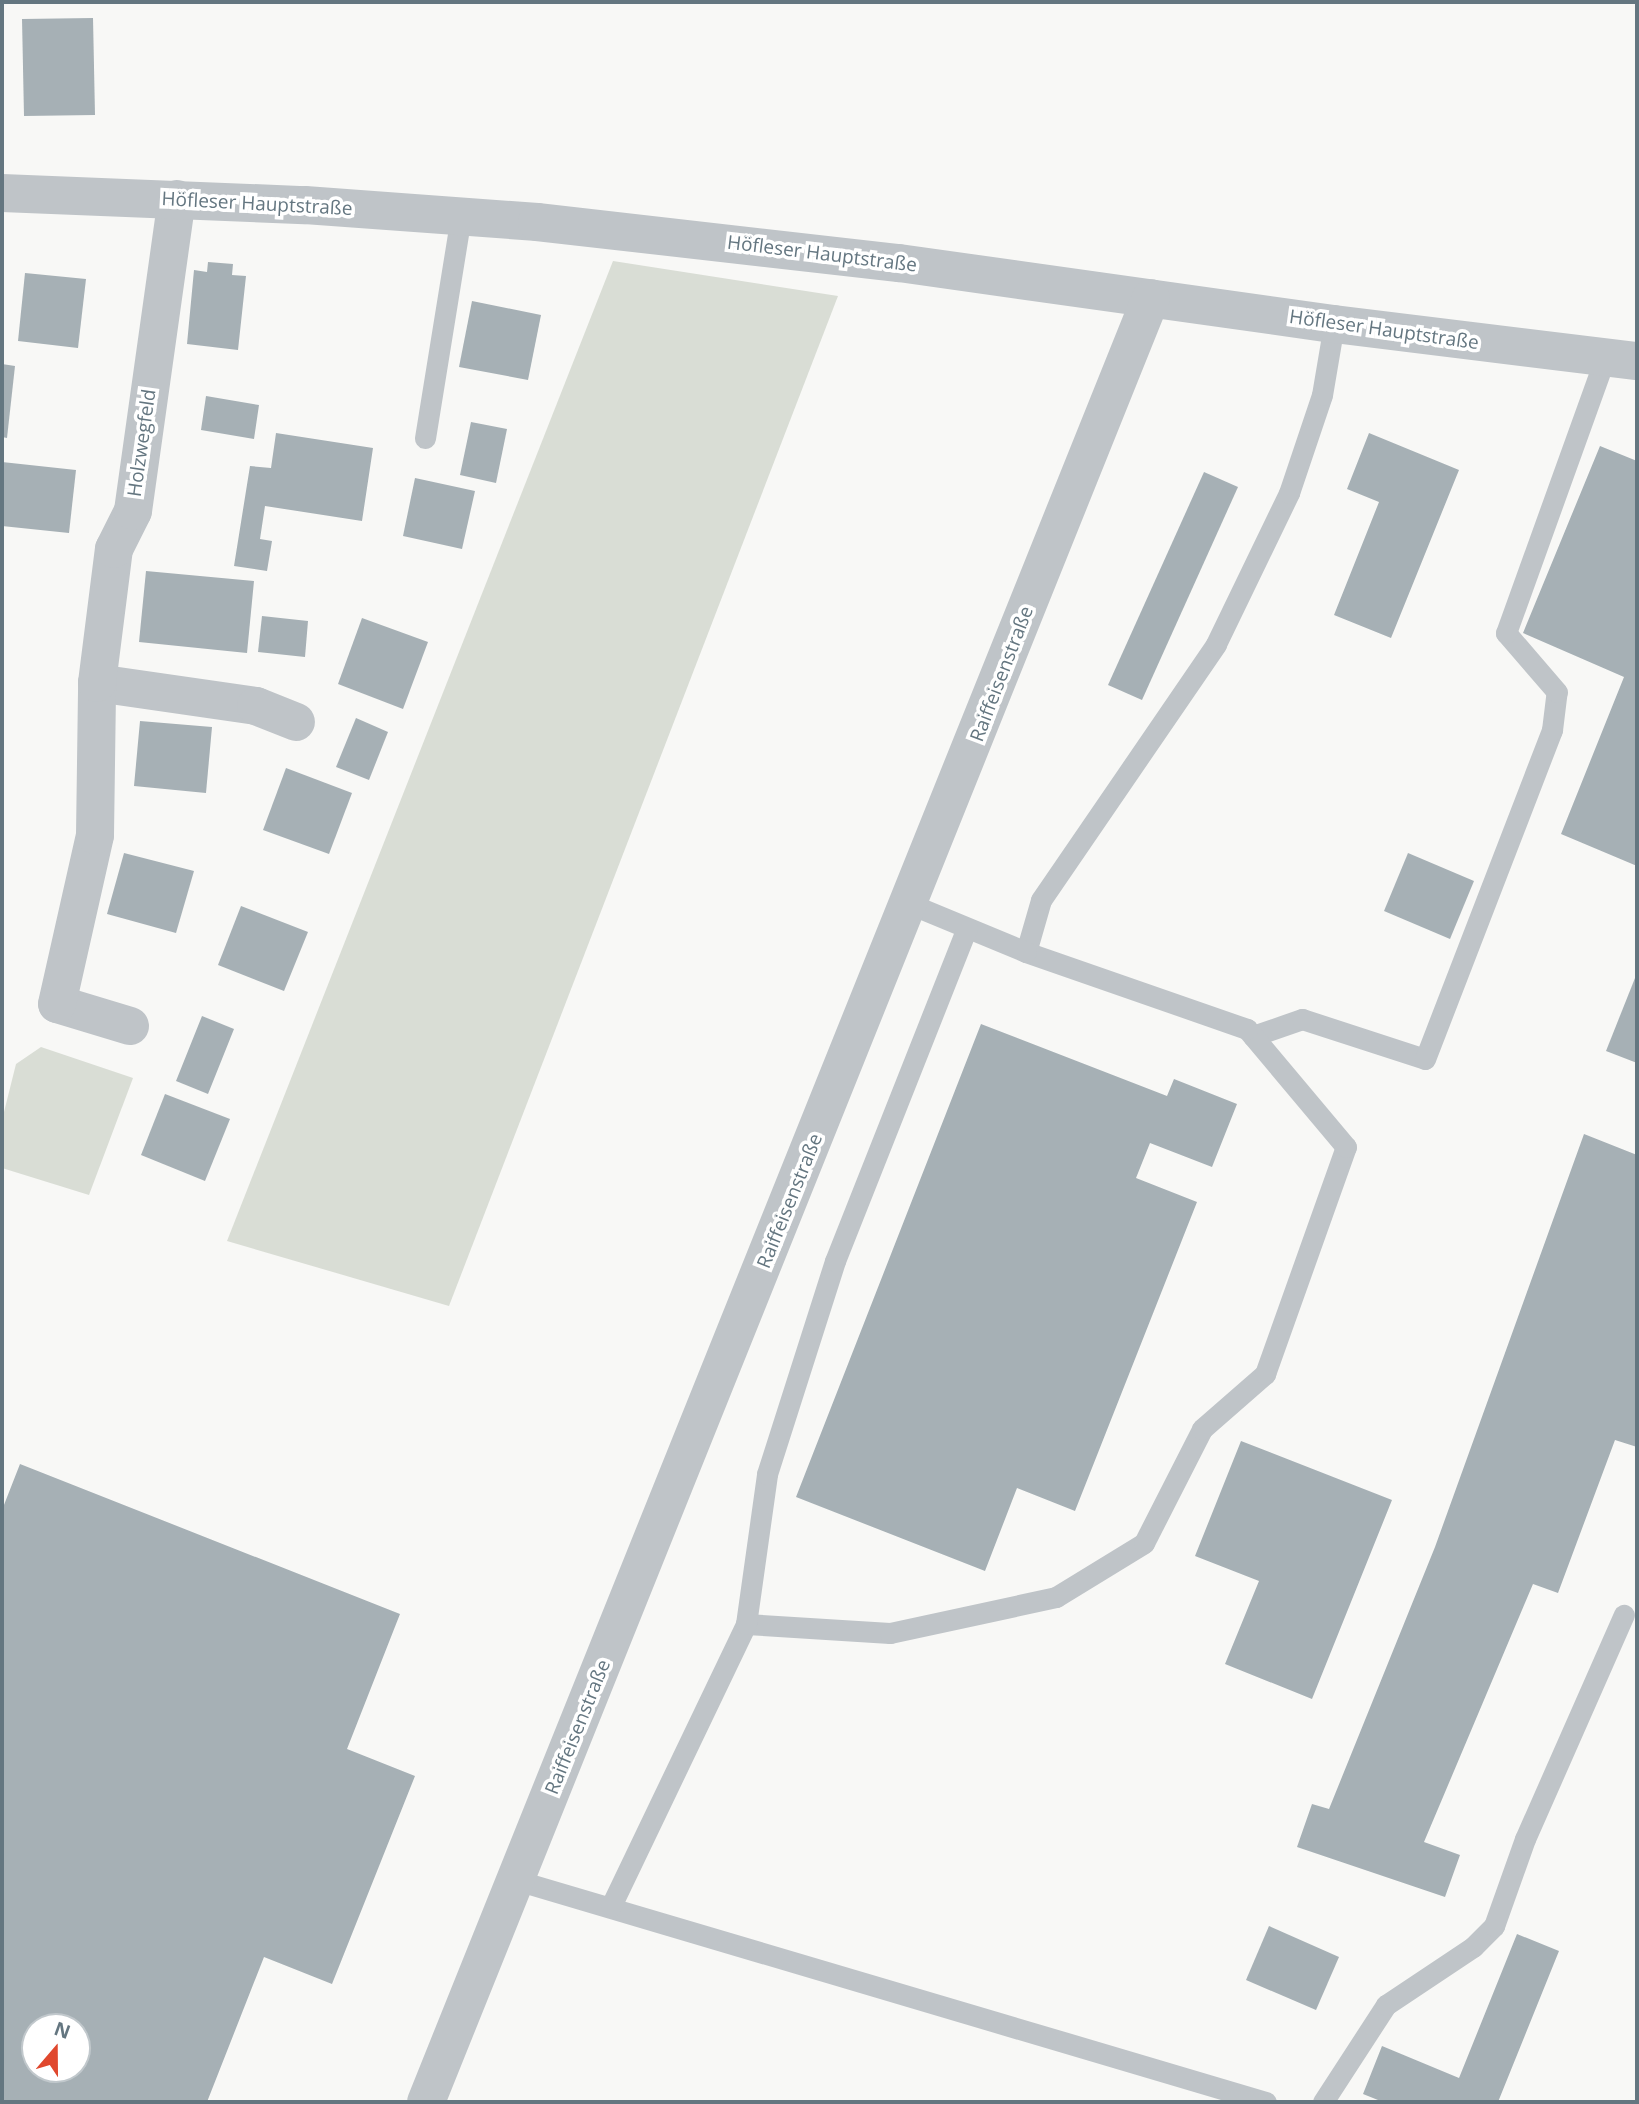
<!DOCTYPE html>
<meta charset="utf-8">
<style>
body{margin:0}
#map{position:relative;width:1639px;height:2104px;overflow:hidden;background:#f8f8f6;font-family:"Open Sans",sans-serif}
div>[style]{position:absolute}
.green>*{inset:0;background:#d9ddd5}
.building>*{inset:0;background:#a6b0b5}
.service>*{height:21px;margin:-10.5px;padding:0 10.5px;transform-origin:10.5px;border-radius:10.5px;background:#bfc4c8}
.minor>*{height:38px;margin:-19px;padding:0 19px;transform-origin:19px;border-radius:19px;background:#bfc4c8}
.tertiary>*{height:38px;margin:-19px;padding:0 19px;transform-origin:19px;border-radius:19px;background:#bfc4c8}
span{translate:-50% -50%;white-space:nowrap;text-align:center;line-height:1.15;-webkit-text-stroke:7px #fff;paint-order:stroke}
.street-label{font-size:19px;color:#647680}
.frame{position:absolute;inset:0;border:4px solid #647680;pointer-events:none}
.north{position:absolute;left:21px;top:2013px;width:70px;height:70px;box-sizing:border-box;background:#fff;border:2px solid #c1c8cc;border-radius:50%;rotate:20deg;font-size:19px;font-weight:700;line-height:28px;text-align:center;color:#647680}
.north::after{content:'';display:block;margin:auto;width:24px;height:32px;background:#e0482e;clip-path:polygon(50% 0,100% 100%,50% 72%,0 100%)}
</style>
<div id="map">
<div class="green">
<div style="clip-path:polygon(613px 261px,838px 296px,449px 1306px,227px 1241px)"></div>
<div style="clip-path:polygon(41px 1047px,133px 1078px,89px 1195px,2px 1168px,2px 1120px,16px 1064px)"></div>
</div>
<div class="building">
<div style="clip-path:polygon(93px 18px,95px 115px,24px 116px,22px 19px)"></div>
<div style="clip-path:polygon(208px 262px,233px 264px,232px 275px,246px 276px,238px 350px,187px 344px,194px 270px,207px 272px)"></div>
<div style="clip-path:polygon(25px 273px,86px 279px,78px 348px,18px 341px)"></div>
<div style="clip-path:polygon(472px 301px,541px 315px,528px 380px,459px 367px)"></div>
<div style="clip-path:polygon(2px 364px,15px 366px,7px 438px,2px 437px)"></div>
<div style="clip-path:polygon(206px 396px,259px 405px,254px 439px,201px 430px)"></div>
<div style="clip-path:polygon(471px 422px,507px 429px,496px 483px,460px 475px)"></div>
<div style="clip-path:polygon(276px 433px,373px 448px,362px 521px,265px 506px,260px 539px,272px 541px,267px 571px,234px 566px,250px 466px,271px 468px)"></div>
<div style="clip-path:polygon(1369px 433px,1459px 470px,1391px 638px,1334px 615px,1379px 502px,1347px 489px)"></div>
<div style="clip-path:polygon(1600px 446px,1637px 461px,1637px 866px,1561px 834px,1624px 677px,1523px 633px)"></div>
<div style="clip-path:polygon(2px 462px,76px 470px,69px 533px,2px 526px)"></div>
<div style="clip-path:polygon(1204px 472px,1238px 487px,1142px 700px,1108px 685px)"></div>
<div style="clip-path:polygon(415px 478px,475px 491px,462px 549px,403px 536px)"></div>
<div style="clip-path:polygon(146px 571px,254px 581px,247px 653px,139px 642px)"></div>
<div style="clip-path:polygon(262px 616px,308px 621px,305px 657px,258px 652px)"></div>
<div style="clip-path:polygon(362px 618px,428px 642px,403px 709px,338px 684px)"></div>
<div style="clip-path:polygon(356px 718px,388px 732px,369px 780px,336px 767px)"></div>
<div style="clip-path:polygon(140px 721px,212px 727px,206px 793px,134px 786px)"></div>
<div style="clip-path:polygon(286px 768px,352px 793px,329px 854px,263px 830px)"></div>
<div style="clip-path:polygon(124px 853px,194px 871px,176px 933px,107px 914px)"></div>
<div style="clip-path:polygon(1408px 853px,1474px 881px,1450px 939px,1384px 911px)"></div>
<div style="clip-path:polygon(241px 906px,308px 932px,284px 991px,218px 965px)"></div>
<div style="clip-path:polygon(1637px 973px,1637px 1063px,1606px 1051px)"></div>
<div style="clip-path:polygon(202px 1016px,234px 1029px,208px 1094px,176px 1081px)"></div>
<div style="clip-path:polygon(981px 1024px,1167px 1096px,1174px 1079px,1237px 1104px,1212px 1167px,1150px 1143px,1136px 1178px,1197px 1202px,1075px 1511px,1017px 1488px,985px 1571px,796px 1497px)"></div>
<div style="clip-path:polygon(165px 1094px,230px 1119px,205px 1181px,141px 1155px)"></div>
<div style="clip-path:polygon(1584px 1134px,1637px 1155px,1637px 1447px,1615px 1440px,1558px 1593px,1533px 1584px,1424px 1842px,1460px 1855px,1445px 1897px,1297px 1847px,1312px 1804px,1329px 1809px,1435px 1547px)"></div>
<div style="clip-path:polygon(1241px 1441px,1392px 1500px,1312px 1699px,1225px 1664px,1259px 1581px,1195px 1556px)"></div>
<div style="clip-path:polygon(evenodd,20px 1464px,400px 1614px,347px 1749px,415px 1776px,332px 1984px,264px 1957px,207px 2102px,2px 2100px,2px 1510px,20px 1464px,35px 2027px,77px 2027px,77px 2069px,35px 2069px,35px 2027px)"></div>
<div style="clip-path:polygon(1269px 1926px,1339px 1957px,1316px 2010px,1246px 1980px)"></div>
<div style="clip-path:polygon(1517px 1934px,1559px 1951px,1498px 2102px,1383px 2102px,1363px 2094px,1382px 2046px,1459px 2078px)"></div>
</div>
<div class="service">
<div style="left:425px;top:438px;width:225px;rotate:-80.8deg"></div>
<div style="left:1026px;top:952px;width:54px;rotate:-73.9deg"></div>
<div style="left:1041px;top:900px;width:310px;rotate:-55.6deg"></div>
<div style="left:1216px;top:644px;width:168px;rotate:-64.2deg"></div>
<div style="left:1289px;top:493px;width:103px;rotate:-71.4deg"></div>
<div style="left:1322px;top:395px;width:72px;rotate:-80.4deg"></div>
<div style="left:1253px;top:1036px;width:52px;rotate:-19.1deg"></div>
<div style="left:1302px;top:1019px;width:129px;rotate:18deg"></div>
<div style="left:1425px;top:1059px;width:353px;rotate:-68.9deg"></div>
<div style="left:1552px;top:730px;width:38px;rotate:-83deg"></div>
<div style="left:1557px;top:692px;width:78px;rotate:-130.8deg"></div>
<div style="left:1506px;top:633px;width:292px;rotate:-70.2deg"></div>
<div style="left:746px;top:1624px;width:144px;rotate:3.6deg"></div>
<div style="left:890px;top:1633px;width:170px;rotate:-12.2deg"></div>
<div style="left:1056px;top:1597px;width:103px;rotate:-31.5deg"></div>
<div style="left:1144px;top:1543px;width:128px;rotate:-63deg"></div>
<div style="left:1202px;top:1429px;width:84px;rotate:-41.1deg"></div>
<div style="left:1265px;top:1374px;width:241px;rotate:-70.4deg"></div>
<div style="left:1346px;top:1147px;width:154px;rotate:-130deg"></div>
<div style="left:1247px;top:1029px;width:234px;rotate:-160.8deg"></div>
<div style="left:1026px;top:952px;width:126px;rotate:-157.5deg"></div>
<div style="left:516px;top:1880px;width:782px;rotate:16.49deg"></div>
<div style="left:611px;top:1906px;width:313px;rotate:-64.4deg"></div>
<div style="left:746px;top:1624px;width:151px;rotate:-82deg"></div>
<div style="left:767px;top:1474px;width:224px;rotate:-72.3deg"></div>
<div style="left:835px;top:1261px;width:358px;rotate:-68.4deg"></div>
<div style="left:1323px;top:2102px;width:116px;rotate:-57deg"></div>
<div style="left:1386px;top:2005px;width:105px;rotate:-33.7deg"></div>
<div style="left:1473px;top:1947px;width:30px;rotate:-45deg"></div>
<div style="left:1494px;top:1926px;width:92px;rotate:-70.4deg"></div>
<div style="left:1525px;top:1839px;width:245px;rotate:-66.2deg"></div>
</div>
<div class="minor">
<div style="left:97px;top:683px;width:161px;rotate:8.2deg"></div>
<div style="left:256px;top:706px;width:43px;rotate:21.8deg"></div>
<div style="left:130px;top:1026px;width:76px;rotate:-163.2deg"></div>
<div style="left:57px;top:1004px;width:173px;rotate:-77.3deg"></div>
<div style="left:95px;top:835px;width:152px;rotate:-89.2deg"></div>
<div style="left:97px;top:683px;width:135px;rotate:-82.8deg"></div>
<div style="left:114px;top:549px;width:42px;rotate:-63.4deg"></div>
<div style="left:133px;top:511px;width:315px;rotate:-82deg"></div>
</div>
<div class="tertiary">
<div style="left:2px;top:193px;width:303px;rotate:2.3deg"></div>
<div style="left:305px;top:205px;width:233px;rotate:4.2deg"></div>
<div style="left:537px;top:222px;width:364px;rotate:6.5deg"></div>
<div style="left:899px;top:263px;width:439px;rotate:8deg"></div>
<div style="left:1334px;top:324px;width:305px;rotate:7deg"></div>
<div style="left:426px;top:2102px;width:1944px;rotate:-68.11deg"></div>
</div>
<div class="street-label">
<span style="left:257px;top:204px;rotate:3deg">Höfleser Hauptstraße</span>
<span style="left:822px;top:254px;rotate:7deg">Höfleser Hauptstraße</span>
<span style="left:1384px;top:330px;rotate:8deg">Höfleser Hauptstraße</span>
<span style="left:142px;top:443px;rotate:-82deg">Holzwegfeld</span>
<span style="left:1002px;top:674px;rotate:-69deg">Raiffeisenstraße</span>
<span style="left:790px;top:1201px;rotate:-68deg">Raiffeisenstraße</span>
<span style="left:578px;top:1727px;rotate:-68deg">Raiffeisenstraße</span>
</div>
<div class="frame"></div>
<div class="north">N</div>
</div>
